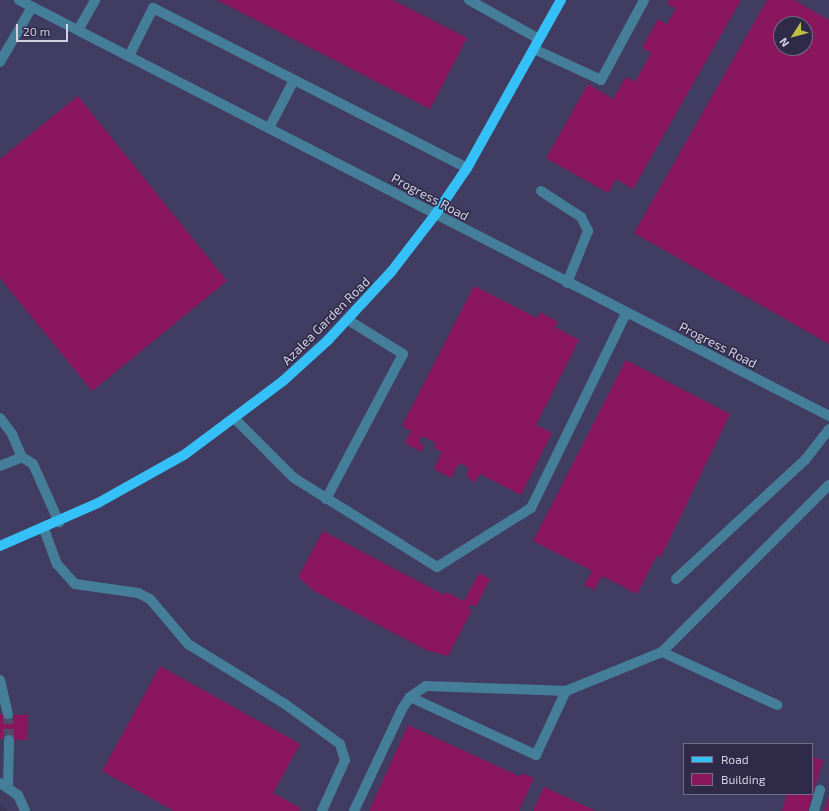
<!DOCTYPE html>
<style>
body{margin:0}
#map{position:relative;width:829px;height:811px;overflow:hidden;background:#393553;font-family:"Exo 2",sans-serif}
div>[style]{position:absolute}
.built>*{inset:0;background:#413c61}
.building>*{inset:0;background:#8a175d}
.minor-tunnel>*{height:10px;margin-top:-5px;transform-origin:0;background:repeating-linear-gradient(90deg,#504d69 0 10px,transparent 0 15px)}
.minor>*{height:10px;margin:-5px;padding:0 5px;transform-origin:5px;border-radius:5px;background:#457e99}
.major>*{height:10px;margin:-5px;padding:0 5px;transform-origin:5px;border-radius:5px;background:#35c1f7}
span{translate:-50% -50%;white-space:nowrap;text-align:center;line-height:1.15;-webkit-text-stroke:3px #2f2a48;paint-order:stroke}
.street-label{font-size:13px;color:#d3d2e5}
.legend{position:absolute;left:683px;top:743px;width:130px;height:52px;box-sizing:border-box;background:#2f2a48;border:1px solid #716d87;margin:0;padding:5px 7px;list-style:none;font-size:12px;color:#d3d2e5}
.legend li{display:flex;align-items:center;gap:8px;height:20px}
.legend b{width:20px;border:1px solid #716d87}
.north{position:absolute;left:773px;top:16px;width:40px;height:40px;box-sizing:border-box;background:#2f2a48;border:1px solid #716d87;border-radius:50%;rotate:234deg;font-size:11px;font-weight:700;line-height:16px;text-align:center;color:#d3d2e5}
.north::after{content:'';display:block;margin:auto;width:14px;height:18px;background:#bebf42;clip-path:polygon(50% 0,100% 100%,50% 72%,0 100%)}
.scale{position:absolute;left:16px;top:24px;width:52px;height:18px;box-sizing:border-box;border:2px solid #d3d2e5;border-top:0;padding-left:5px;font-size:12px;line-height:14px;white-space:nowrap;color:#d3d2e5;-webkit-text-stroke:3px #2f2a48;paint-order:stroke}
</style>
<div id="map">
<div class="built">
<div style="clip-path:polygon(evenodd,0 0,829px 0,829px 811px,8px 811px,0 805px,0 0,781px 24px,805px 24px,805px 48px,781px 48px,781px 24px,0 0,684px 744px,812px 744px,812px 794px,684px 794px,684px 744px)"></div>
</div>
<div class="building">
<div style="clip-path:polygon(217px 0,393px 0,467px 38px,430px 109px)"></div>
<div style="clip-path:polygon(669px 0,741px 0,633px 189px,616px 179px,608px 193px,546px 158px,588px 84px,613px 99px,626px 77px,635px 82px,651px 53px,642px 48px,658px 19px,667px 24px,676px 8px,667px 4px)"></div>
<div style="clip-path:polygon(evenodd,767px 0,794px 0,829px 20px,829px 344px,634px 233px,767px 0,781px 24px,805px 24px,805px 48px,781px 48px,781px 24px)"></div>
<div style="clip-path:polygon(78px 96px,227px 281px,92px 391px,0 278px,0 159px)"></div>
<div style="clip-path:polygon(474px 286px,537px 318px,540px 312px,558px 322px,555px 327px,579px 340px,536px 425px,552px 433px,521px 495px,480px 474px,475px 482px,471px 480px,466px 475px,469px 468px,459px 463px,451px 478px,434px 469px,442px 452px,434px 448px,436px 443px,422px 436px,419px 442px,424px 445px,421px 452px,405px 443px,411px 431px,402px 426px)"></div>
<div style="clip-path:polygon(626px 360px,730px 414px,661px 557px,657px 555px,637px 594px,602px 576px,594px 590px,584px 585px,592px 571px,533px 541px)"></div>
<div style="clip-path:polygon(323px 531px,444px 595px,446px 592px,464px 601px,479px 573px,490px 579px,476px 607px,470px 604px,468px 608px,472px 610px,448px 656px,426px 650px,314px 591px,298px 577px)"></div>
<div style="clip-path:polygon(160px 666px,300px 744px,273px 793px,300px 808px,299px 811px,174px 811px,102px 771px)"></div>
<div style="clip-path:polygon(0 714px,28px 715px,27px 740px,0 739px)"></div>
<div style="clip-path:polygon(408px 725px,521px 777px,522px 773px,534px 778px,519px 811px,369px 811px)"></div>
<div style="clip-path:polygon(812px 757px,823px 760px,808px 811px,782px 811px,787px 794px,812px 794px)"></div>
<div style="clip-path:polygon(544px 787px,596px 811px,533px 811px)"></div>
<div style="clip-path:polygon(829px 796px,829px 811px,824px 811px)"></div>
</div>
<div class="minor-tunnel">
<div style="left:8px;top:714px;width:26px;rotate:88deg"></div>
</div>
<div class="minor">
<div style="left:19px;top:0;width:911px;rotate:27.18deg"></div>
<div style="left:469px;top:0;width:80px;rotate:29.1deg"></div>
<div style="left:78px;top:30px;width:34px;rotate:-60deg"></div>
<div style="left:534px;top:49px;width:74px;rotate:24.8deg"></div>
<div style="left:601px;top:80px;width:91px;rotate:-61.7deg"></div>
<div style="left:129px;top:56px;width:54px;rotate:-63.4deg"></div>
<div style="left:153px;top:8px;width:352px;rotate:27deg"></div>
<div style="left:0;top:62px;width:64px;rotate:-59.8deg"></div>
<div style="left:269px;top:128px;width:54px;rotate:-62.5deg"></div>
<div style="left:541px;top:191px;width:48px;rotate:33deg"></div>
<div style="left:581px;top:217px;width:16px;rotate:63deg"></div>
<div style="left:588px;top:231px;width:56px;rotate:112deg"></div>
<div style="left:0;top:418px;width:20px;rotate:53deg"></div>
<div style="left:12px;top:434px;width:25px;rotate:67deg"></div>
<div style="left:235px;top:419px;width:83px;rotate:45deg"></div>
<div style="left:294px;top:478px;width:168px;rotate:31.9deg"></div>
<div style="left:437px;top:567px;width:111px;rotate:-32.1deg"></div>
<div style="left:531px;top:508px;width:217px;rotate:-64deg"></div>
<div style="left:0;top:466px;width:24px;rotate:-22deg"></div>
<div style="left:22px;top:457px;width:13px;rotate:32deg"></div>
<div style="left:33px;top:464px;width:64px;rotate:65.9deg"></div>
<div style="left:326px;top:499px;width:164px;rotate:-62deg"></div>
<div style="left:403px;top:354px;width:65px;rotate:-148.3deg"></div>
<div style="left:44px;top:529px;width:37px;rotate:70deg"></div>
<div style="left:57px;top:564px;width:27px;rotate:48deg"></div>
<div style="left:75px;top:584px;width:64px;rotate:8.1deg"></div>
<div style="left:138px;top:593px;width:13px;rotate:27deg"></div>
<div style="left:150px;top:599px;width:59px;rotate:49.8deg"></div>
<div style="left:188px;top:644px;width:114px;rotate:31.7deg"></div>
<div style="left:285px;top:704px;width:68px;rotate:36deg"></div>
<div style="left:340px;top:744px;width:17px;rotate:73deg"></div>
<div style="left:345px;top:760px;width:56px;rotate:114.3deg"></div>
<div style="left:676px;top:579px;width:176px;rotate:-42.7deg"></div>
<div style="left:805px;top:460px;width:39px;rotate:-52deg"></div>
<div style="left:662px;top:652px;width:127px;rotate:24.7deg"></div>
<div style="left:0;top:680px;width:35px;rotate:77deg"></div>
<div style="left:410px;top:697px;width:139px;rotate:24.7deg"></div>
<div style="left:536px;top:755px;width:71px;rotate:-64.9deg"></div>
<div style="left:0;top:783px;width:22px;rotate:34deg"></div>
<div style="left:18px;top:795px;width:17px;rotate:66deg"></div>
<div style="left:8px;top:788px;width:48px;rotate:-88.8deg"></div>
<div style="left:354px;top:811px;width:113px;rotate:-64.8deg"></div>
<div style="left:402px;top:709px;width:14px;rotate:-56deg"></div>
<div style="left:410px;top:697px;width:19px;rotate:-35deg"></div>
<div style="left:426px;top:686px;width:140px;rotate:2deg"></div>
<div style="left:566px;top:691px;width:104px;rotate:-22.1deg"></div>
<div style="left:662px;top:652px;width:236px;rotate:-45deg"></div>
<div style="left:814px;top:811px;width:22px;rotate:-74deg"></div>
</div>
<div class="major">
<div style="left:0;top:546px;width:107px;rotate:-23.7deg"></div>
<div style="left:98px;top:503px;width:98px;rotate:-29.2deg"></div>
<div style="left:184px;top:455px;width:124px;rotate:-36.8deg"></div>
<div style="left:283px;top:381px;width:61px;rotate:-42.3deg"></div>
<div style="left:328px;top:340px;width:93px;rotate:-47.2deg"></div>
<div style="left:391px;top:272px;width:72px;rotate:-52.3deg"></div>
<div style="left:435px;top:215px;width:57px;rotate:-55.8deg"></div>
<div style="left:467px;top:168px;width:193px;rotate:-60.8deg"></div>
</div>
<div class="street-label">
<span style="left:430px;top:197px;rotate:28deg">Progress Road</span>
<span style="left:326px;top:321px;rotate:-45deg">Azalea Garden Road</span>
<span style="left:718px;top:345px;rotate:27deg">Progress Road</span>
</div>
<ul class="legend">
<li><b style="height:5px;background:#35c1f7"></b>Road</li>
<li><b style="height:11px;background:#8a175d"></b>Building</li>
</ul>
<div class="north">N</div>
<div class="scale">20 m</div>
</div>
